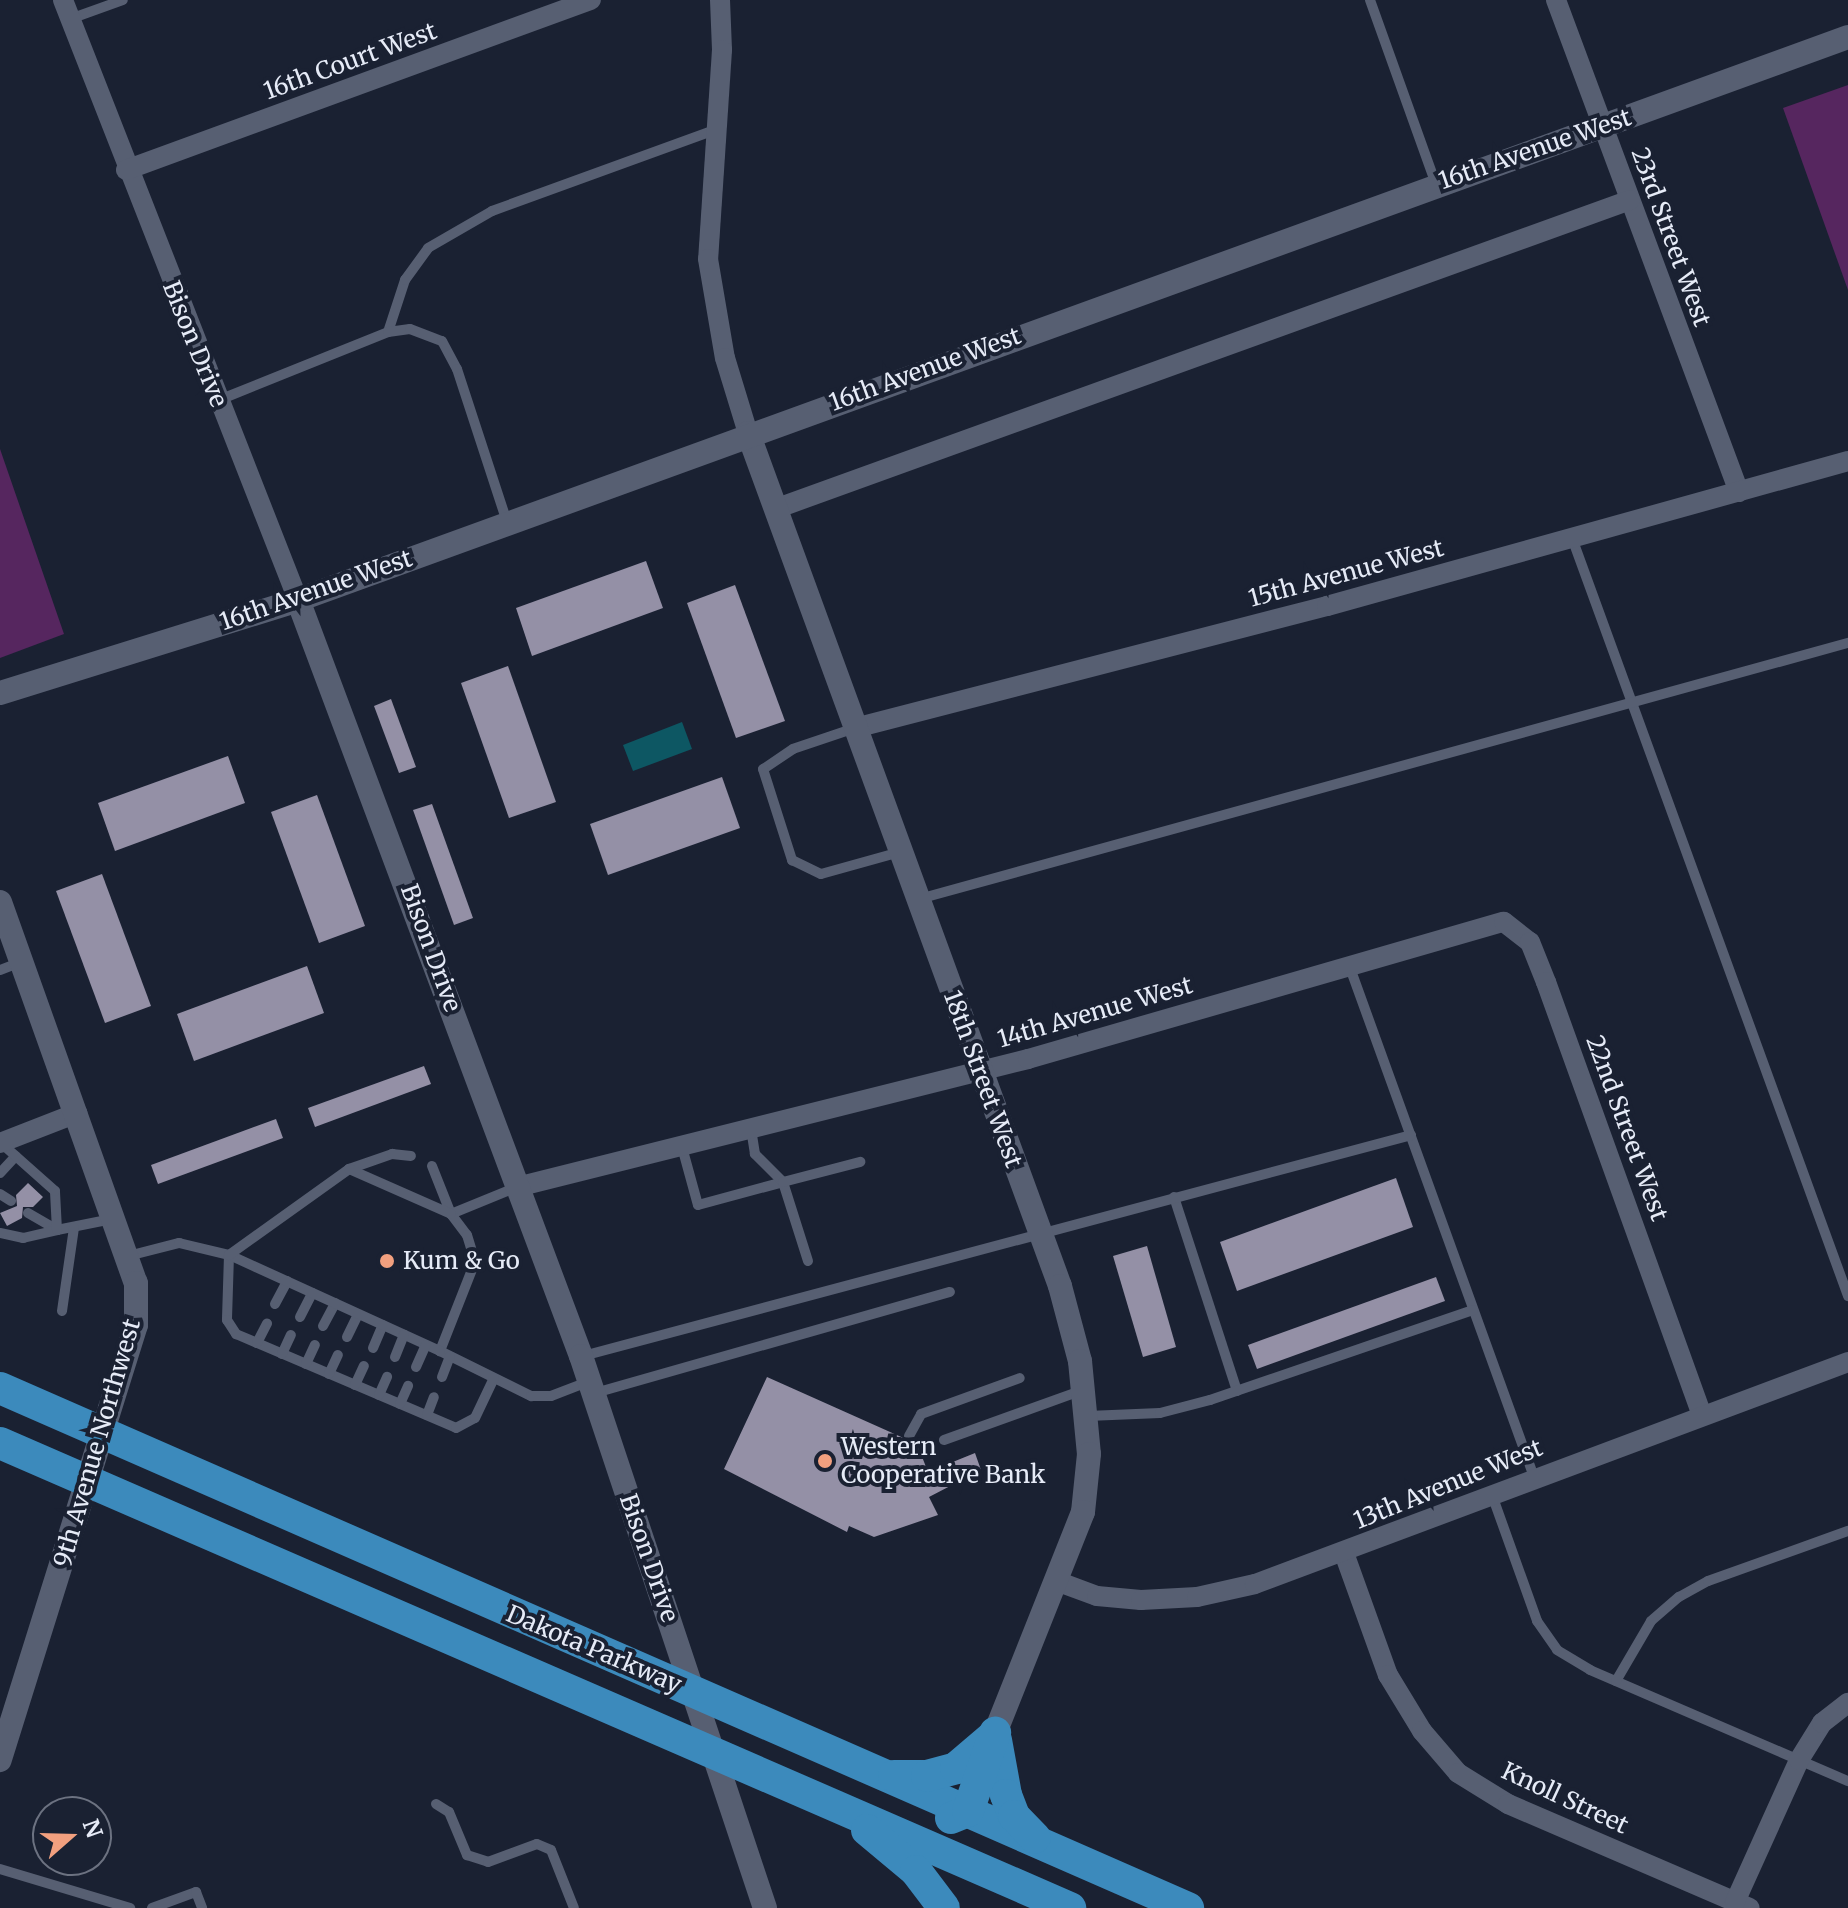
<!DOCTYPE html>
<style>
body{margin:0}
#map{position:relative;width:1848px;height:1908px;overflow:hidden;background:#1a2132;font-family:Merriweather,serif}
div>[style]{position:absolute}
.green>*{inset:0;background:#56265f}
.water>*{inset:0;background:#0d5763}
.building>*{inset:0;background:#9490a6}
.service>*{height:10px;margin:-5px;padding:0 5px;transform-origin:5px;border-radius:5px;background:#575f72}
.minor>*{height:20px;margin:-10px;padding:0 10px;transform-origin:10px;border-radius:10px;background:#575f72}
.tertiary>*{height:24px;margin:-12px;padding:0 12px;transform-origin:12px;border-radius:12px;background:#575f72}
.trunk>*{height:32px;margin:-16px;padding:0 16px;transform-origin:16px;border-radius:16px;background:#3c8abc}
.dots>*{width:22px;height:22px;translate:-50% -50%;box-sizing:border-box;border:4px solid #1a2132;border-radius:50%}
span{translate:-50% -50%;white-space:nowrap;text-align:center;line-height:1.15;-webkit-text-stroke:8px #1a2132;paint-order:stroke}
.street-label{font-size:24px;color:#e6ebf7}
.poi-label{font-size:24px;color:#e6ebf7}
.left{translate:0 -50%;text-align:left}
.north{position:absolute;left:32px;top:1796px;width:80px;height:80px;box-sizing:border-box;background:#1a2132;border:2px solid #6c7281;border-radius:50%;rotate:70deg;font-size:22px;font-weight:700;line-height:32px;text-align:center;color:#e6ebf7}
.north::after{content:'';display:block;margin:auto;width:28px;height:36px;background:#f2a07f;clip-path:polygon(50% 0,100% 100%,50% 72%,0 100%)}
</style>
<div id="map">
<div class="green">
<div style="clip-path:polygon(1848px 85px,1848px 290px,1783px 108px)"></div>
<div style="clip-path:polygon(0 449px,64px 634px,0 658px)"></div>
</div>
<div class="water">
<div style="clip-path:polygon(682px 722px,692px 749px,633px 771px,623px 745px)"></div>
</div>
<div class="building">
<div style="clip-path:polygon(646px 561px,663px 608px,532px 656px,516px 608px)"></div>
<div style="clip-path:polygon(735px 585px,785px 721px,736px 738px,687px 603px)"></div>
<div style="clip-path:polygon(508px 666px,556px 802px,509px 818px,461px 683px)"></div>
<div style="clip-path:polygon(391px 699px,416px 767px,399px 773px,374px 706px)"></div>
<div style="clip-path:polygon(228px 756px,245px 803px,115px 851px,98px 803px)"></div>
<div style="clip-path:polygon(722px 777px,740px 828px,608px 875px,590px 824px)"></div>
<div style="clip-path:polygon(317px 795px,365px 926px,319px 943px,271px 812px)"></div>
<div style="clip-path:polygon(432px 804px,473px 918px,454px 925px,413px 810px)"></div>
<div style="clip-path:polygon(102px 874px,151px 1006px,105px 1023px,56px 891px)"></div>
<div style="clip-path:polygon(307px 966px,324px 1013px,194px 1061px,177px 1014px)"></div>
<div style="clip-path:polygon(424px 1066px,431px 1084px,315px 1127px,308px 1108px)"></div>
<div style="clip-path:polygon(276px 1119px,283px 1138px,158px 1184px,151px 1165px)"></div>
<div style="clip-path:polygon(1396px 1178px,1413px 1227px,1237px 1291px,1220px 1242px)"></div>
<div style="clip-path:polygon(28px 1183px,43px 1197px,33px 1207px,23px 1207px,22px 1218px,7px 1226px,0 1213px,17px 1206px,16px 1195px)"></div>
<div style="clip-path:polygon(1147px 1246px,1176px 1347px,1143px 1357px,1113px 1256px)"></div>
<div style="clip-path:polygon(1436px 1277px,1445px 1301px,1257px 1369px,1248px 1345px)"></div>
<div style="clip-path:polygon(767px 1377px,917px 1444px,928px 1472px,975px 1453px,981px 1470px,929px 1497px,938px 1515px,874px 1537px,849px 1526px,847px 1532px,724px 1469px)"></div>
</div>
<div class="service">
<div style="left:1370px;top:0;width:195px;rotate:70.3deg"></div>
<div style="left:70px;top:19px;width:56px;rotate:-19.7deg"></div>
<div style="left:388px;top:332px;width:55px;rotate:-71.9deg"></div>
<div style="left:405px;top:280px;width:39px;rotate:-54deg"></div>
<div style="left:428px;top:248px;width:74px;rotate:-30deg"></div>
<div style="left:492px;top:211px;width:237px;rotate:-20deg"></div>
<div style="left:219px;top:400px;width:182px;rotate:-21.9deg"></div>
<div style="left:388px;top:332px;width:22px;rotate:-8deg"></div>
<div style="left:410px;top:329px;width:34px;rotate:21deg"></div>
<div style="left:442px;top:341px;width:32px;rotate:62deg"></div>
<div style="left:457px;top:369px;width:161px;rotate:71.9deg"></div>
<div style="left:1572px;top:538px;width:807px;rotate:69.99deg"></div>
<div style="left:855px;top:728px;width:65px;rotate:161.3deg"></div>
<div style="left:793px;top:749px;width:36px;rotate:146deg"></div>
<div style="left:763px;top:769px;width:96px;rotate:72.3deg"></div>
<div style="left:792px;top:860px;width:32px;rotate:26deg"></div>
<div style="left:821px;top:874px;width:82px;rotate:-15.6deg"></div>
<div style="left:919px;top:899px;width:964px;rotate:-15.41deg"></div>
<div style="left:1349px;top:965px;width:544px;rotate:70.13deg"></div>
<div style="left:0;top:970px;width:22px;rotate:-21deg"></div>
<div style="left:682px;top:1147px;width:60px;rotate:74.6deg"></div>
<div style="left:698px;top:1205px;width:88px;rotate:-15.1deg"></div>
<div style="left:783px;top:1182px;width:40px;rotate:-135deg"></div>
<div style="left:755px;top:1154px;width:24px;rotate:-99deg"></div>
<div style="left:432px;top:1166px;width:52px;rotate:68.4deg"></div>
<div style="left:349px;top:1169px;width:46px;rotate:-19.2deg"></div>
<div style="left:392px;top:1154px;width:19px;rotate:6deg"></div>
<div style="left:0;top:1173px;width:23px;rotate:-47deg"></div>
<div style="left:517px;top:1187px;width:71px;rotate:157.8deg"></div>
<div style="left:451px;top:1214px;width:26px;rotate:53deg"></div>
<div style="left:467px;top:1235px;width:28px;rotate:73deg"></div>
<div style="left:475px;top:1262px;width:96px;rotate:111.5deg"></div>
<div style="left:440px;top:1351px;width:102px;rotate:26.3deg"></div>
<div style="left:531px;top:1396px;width:20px"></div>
<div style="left:551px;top:1396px;width:40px;rotate:-21deg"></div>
<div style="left:0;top:1194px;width:13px;rotate:32deg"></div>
<div style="left:1174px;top:1197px;width:204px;rotate:72deg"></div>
<div style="left:28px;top:1213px;width:34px;rotate:30deg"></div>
<div style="left:57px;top:1230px;width:56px;rotate:-11.3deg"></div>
<div style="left:0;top:1233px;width:24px;rotate:12deg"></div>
<div style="left:23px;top:1238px;width:35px;rotate:-13deg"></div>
<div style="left:57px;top:1230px;width:39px;rotate:-93deg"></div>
<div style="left:55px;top:1191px;width:72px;rotate:-138.4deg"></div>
<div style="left:128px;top:1256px;width:53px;rotate:-14.3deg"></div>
<div style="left:179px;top:1243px;width:51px;rotate:13.5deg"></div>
<div style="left:229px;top:1255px;width:65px;rotate:91.8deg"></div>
<div style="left:227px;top:1320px;width:17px;rotate:57deg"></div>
<div style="left:236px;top:1334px;width:239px;rotate:23.1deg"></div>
<div style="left:456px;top:1428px;width:21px;rotate:-28deg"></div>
<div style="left:475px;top:1418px;width:44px;rotate:-64.6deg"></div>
<div style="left:808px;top:1261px;width:83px;rotate:-107.6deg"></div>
<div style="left:783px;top:1182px;width:80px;rotate:-14.6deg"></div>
<div style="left:275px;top:1304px;width:26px;rotate:-62deg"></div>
<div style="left:62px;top:1311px;width:84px;rotate:-81.8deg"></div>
<div style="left:300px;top:1317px;width:27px;rotate:-63deg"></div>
<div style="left:323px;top:1326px;width:26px;rotate:-62deg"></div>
<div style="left:347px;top:1337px;width:25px;rotate:-64deg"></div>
<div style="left:257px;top:1343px;width:22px;rotate:-63deg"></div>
<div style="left:373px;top:1348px;width:25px;rotate:-67deg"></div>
<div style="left:440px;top:1351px;width:232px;rotate:-155.5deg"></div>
<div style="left:229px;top:1255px;width:148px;rotate:-35.6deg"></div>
<div style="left:349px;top:1169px;width:111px;rotate:23.8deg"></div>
<div style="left:282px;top:1354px;width:21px;rotate:-65deg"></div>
<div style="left:583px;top:1356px;width:857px;rotate:-14.94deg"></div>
<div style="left:395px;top:1357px;width:24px;rotate:-68deg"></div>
<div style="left:306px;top:1364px;width:21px;rotate:-65deg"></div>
<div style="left:416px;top:1367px;width:24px;rotate:-66deg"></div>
<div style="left:329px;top:1374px;width:21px;rotate:-65deg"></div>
<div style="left:442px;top:1377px;width:22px;rotate:-69deg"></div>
<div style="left:355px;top:1385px;width:21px;rotate:-65deg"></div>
<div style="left:595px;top:1393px;width:369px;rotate:-15.9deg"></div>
<div style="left:379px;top:1395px;width:20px;rotate:-66deg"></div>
<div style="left:400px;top:1404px;width:20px;rotate:-66deg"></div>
<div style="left:427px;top:1415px;width:19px;rotate:-69deg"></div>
<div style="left:1088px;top:1416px;width:72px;rotate:-2.4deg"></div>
<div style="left:1160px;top:1413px;width:52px;rotate:-14.6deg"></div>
<div style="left:1210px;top:1400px;width:278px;rotate:-18.9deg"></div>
<div style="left:909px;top:1436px;width:25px;rotate:-61deg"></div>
<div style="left:921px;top:1414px;width:105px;rotate:-20deg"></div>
<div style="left:944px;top:1440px;width:148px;rotate:-19.8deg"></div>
<div style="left:1492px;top:1495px;width:134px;rotate:70.3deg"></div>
<div style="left:1537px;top:1621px;width:35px;rotate:55deg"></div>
<div style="left:1557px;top:1650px;width:39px;rotate:31deg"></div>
<div style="left:1590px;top:1670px;width:281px;rotate:23.3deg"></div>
<div style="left:1616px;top:1681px;width:69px;rotate:-59.7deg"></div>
<div style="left:1651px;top:1621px;width:37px;rotate:-41deg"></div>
<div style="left:1679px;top:1597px;width:33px;rotate:-29deg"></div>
<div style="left:1708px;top:1581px;width:149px;rotate:-19.7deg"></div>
<div style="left:436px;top:1804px;width:15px;rotate:32deg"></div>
<div style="left:449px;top:1812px;width:47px;rotate:67.3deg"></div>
<div style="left:467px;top:1855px;width:22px;rotate:18deg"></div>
<div style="left:488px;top:1862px;width:52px;rotate:-20.2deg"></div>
<div style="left:537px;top:1844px;width:15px;rotate:23deg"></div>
<div style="left:551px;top:1850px;width:62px;rotate:68.4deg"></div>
<div style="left:0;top:1869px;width:136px;rotate:16.7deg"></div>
<div style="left:152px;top:1908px;width:47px;rotate:-20deg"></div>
<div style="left:196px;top:1892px;width:17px;rotate:69deg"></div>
</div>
<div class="minor">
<div style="left:63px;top:0;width:644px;rotate:68.61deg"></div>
<div style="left:720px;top:0;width:50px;rotate:87.7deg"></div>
<div style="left:722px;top:50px;width:209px;rotate:93.8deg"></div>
<div style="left:708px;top:259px;width:100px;rotate:80.3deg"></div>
<div style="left:725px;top:358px;width:78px;rotate:73deg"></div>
<div style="left:1556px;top:0;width:525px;rotate:69.6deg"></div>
<div style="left:126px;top:170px;width:495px;rotate:-20.1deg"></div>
<div style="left:775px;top:509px;width:909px;rotate:-19.87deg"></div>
<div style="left:855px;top:728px;width:488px;rotate:-14.5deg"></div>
<div style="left:1327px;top:606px;width:541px;rotate:-15.55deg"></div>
<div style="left:0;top:1143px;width:83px;rotate:-21.3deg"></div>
<div style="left:517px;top:1187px;width:527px;rotate:-14.06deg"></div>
<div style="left:1028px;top:1059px;width:495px;rotate:-16.1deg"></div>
<div style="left:1504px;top:922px;width:33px;rotate:38deg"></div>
<div style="left:1530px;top:942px;width:43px;rotate:68.2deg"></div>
<div style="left:1546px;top:982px;width:460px;rotate:70.2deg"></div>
<div style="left:1344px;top:1553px;width:130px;rotate:70.2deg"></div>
<div style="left:1388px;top:1675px;width:66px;rotate:58.7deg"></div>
<div style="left:1422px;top:1731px;width:55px;rotate:49.4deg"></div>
<div style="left:1458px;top:1773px;width:59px;rotate:31.8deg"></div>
<div style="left:1508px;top:1804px;width:263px;rotate:23.3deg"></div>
<div style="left:1059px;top:1582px;width:40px;rotate:20.2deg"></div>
<div style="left:1097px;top:1596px;width:44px;rotate:5.2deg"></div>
<div style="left:1141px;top:1600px;width:56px;rotate:-3.1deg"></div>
<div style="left:1197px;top:1597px;width:59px;rotate:-12.6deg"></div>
<div style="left:1255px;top:1584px;width:633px;rotate:-20.52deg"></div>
<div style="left:1735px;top:1902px;width:156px;rotate:-65.7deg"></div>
<div style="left:1799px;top:1760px;width:44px;rotate:-58.1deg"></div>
<div style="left:1822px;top:1723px;width:33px;rotate:-38deg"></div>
</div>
<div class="tertiary">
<div style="left:748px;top:433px;width:908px;rotate:69.91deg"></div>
<div style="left:1060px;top:1286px;width:78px;rotate:75.1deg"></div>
<div style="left:1080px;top:1361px;width:93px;rotate:84.5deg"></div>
<div style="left:1089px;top:1454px;width:58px;rotate:95.9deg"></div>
<div style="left:1083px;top:1512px;width:238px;rotate:111.7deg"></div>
<div style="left:298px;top:600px;width:807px;rotate:69.48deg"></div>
<div style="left:581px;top:1356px;width:582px;rotate:71.57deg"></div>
<div style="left:0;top:693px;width:312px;rotate:-17.3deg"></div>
<div style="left:298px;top:600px;width:1649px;rotate:-19.96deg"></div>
<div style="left:0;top:902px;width:405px;rotate:70.4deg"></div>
<div style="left:136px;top:1283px;width:42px;rotate:90deg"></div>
<div style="left:136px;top:1325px;width:456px;rotate:107.4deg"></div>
</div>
<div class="trunk">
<div style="left:0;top:1388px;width:1297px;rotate:23.64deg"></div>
<div style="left:0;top:1443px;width:1167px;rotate:23.49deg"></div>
<div style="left:996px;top:1740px;width:56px;rotate:79.7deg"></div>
<div style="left:1006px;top:1795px;width:22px;rotate:69deg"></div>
<div style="left:1014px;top:1816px;width:30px;rotate:46deg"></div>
<div style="left:894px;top:1776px;width:33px"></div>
<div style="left:927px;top:1776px;width:30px;rotate:-15deg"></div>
<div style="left:956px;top:1768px;width:46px;rotate:-40.6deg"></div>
<div style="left:951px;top:1818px;width:18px;rotate:-22deg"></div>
<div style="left:968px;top:1811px;width:83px;rotate:-70.9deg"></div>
<div style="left:867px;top:1830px;width:64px;rotate:39.9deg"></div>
<div style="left:916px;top:1871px;width:46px;rotate:52.9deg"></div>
</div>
<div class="dots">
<div style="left:387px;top:1261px;background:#f2a07f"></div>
<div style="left:825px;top:1461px;background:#f2a07f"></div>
</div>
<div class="street-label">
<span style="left:350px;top:61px;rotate:-20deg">16th Court West</span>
<span style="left:1535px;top:149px;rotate:-19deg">16th Avenue West</span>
<span style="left:1671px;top:237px;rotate:70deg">23rd Street West</span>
<span style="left:195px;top:344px;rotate:68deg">Bison Drive</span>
<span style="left:925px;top:369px;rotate:-20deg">16th Avenue West</span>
<span style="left:1346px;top:573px;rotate:-15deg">15th Avenue West</span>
<span style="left:316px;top:590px;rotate:-19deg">16th Avenue West</span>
<span style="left:431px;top:948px;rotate:70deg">Bison Drive</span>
<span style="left:1095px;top:1012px;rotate:-16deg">14th Avenue West</span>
<span style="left:983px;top:1079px;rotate:70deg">18th Street West</span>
<span style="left:1627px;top:1128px;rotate:70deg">22nd Street West</span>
<span style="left:97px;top:1443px;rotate:-74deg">9th Avenue Northwest</span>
<span style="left:1448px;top:1484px;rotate:-22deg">13th Avenue West</span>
<span style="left:649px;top:1558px;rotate:71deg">Bison Drive</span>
<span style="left:594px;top:1649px;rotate:23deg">Dakota Parkway</span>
<span style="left:1565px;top:1798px;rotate:25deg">Knoll Street</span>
</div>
<div class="poi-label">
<span class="left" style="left:403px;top:1261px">Kum &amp; Go</span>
<span class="left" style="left:841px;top:1461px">Western<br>Cooperative Bank</span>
</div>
<div class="north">N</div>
</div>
